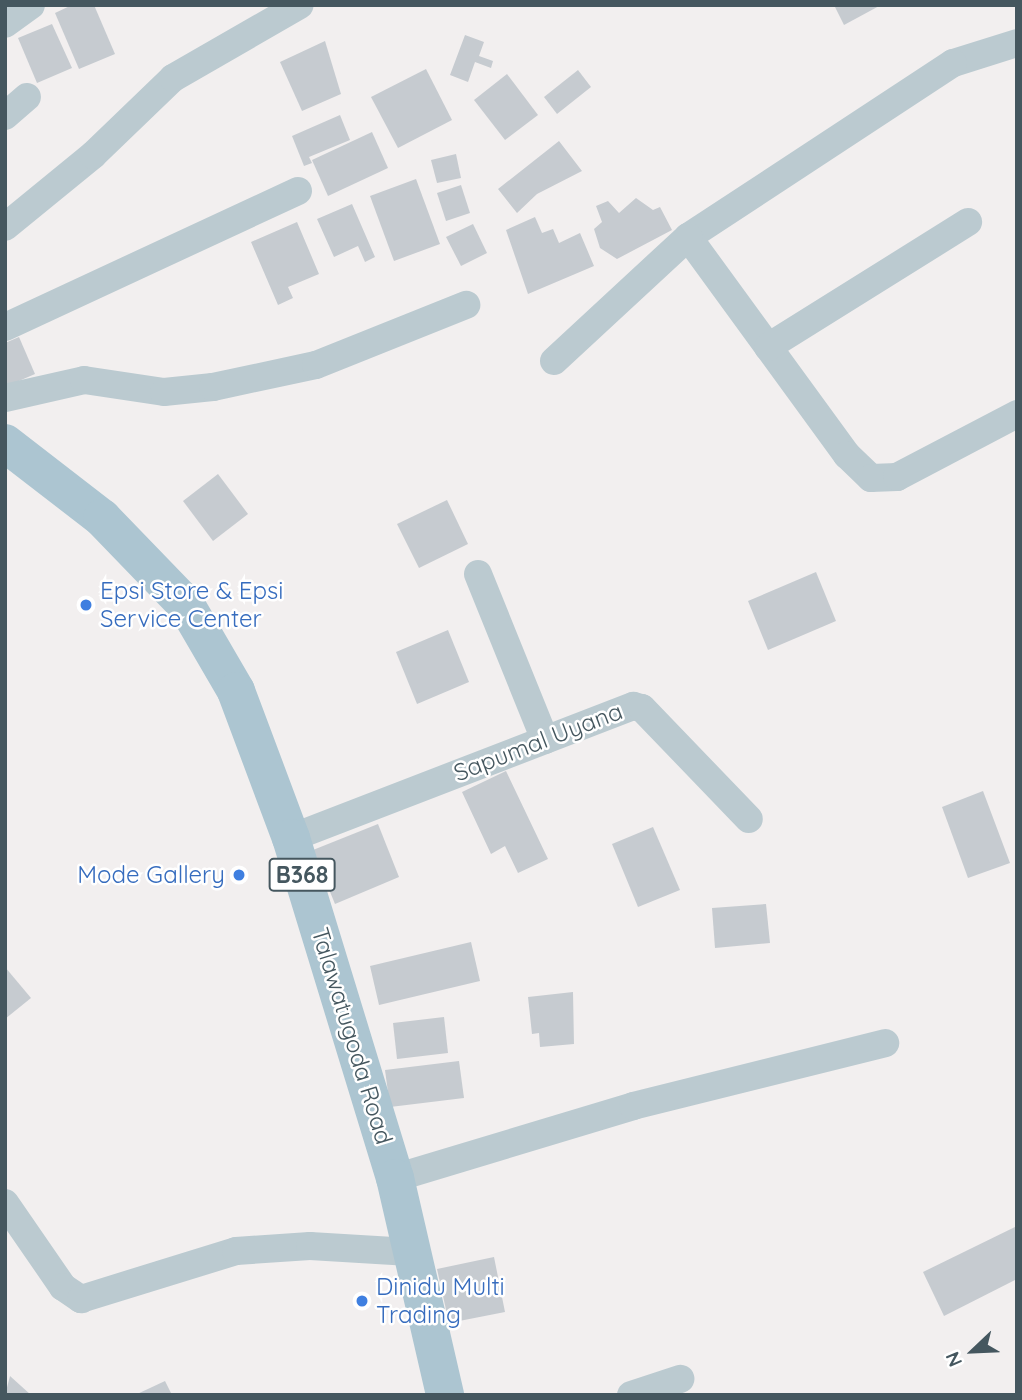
<!DOCTYPE html>
<style>
body{margin:0}
#map{position:relative;width:1022px;height:1400px;overflow:hidden;background:#f2efef;font-family:Quicksand,sans-serif}
div>[style]{position:absolute}
.building>*{inset:0;background:#c6cbd0}
.minor>*{height:28px;margin:-14px;padding:0 14px;transform-origin:14px;border-radius:14px;background:#bbcad0}
.primary>*{height:38px;margin:-19px;padding:0 19px;transform-origin:19px;border-radius:19px;background:#acc5d1}
.dots>*{width:19px;height:19px;translate:-50% -50%;box-sizing:border-box;border:4px solid #fff;border-radius:50%}
span{translate:-50% -50%;white-space:nowrap;text-align:center;line-height:1.15;-webkit-text-stroke:5px #fff;paint-order:stroke}
.shield-label span{padding:2px 5px;background:#fff;border:2px solid;border-radius:5px;-webkit-text-stroke-width:0}
.shield-label{font-size:23px;color:#45575f;font-weight:700}
.shop-label{font-size:24px;color:#366cbe}
.left{translate:0 -50%;text-align:left}
.right{translate:-100% -50%;text-align:right}
.street-label{font-size:24px;color:#45575f}
.frame{position:absolute;inset:0;border:7px solid #45575f;pointer-events:none}
.north{position:absolute;left:938px;top:1316px;width:70px;height:70px;-webkit-text-stroke:5px #fff;paint-order:stroke;rotate:247deg;font-size:19px;font-weight:700;line-height:28px;text-align:center;color:#45575f}
.north::after{content:'';display:block;margin:auto;width:24px;height:32px;background:#45575f;clip-path:polygon(50% 0,100% 100%,50% 72%,0 100%)}
</style>
<div id="map">
<div class="building">
<div style="clip-path:polygon(72px 5px,94px 5px,115px 54px,79px 69px,55px 13px)"></div>
<div style="clip-path:polygon(834px 5px,881px 5px,844px 25px)"></div>
<div style="clip-path:polygon(52px 24px,72px 68px,37px 83px,18px 38px)"></div>
<div style="clip-path:polygon(465px 35px,484px 42px,479px 56px,493px 61px,491px 68px,475px 62px,468px 82px,450px 75px)"></div>
<div style="clip-path:polygon(325px 41px,341px 94px,302px 111px,280px 62px)"></div>
<div style="clip-path:polygon(426px 69px,452px 120px,398px 148px,371px 97px)"></div>
<div style="clip-path:polygon(578px 70px,591px 87px,557px 114px,544px 97px)"></div>
<div style="clip-path:polygon(507px 74px,538px 115px,505px 140px,474px 100px)"></div>
<div style="clip-path:polygon(340px 115px,350px 140px,309px 157px,312px 163px,304px 166px,292px 136px)"></div>
<div style="clip-path:polygon(372px 132px,388px 168px,328px 196px,312px 160px)"></div>
<div style="clip-path:polygon(559px 141px,582px 171px,537px 194px,517px 213px,498px 189px)"></div>
<div style="clip-path:polygon(456px 154px,461px 178px,437px 183px,431px 160px)"></div>
<div style="clip-path:polygon(416px 179px,440px 244px,394px 261px,370px 196px)"></div>
<div style="clip-path:polygon(461px 185px,470px 213px,446px 221px,437px 193px)"></div>
<div style="clip-path:polygon(636px 198px,653px 210px,660px 207px,672px 230px,617px 259px,600px 248px,594px 229px,602px 222px,596px 206px,608px 201px,619px 213px)"></div>
<div style="clip-path:polygon(352px 204px,375px 257px,365px 262px,358px 246px,334px 257px,317px 219px)"></div>
<div style="clip-path:polygon(535px 217px,542px 233px,553px 229px,559px 243px,580px 233px,594px 266px,528px 294px,506px 230px)"></div>
<div style="clip-path:polygon(297px 222px,319px 274px,288px 287px,293px 298px,278px 305px,251px 242px)"></div>
<div style="clip-path:polygon(473px 224px,487px 253px,461px 266px,446px 237px)"></div>
<div style="clip-path:polygon(19px 337px,35px 374px,5px 387px,5px 343px)"></div>
<div style="clip-path:polygon(218px 474px,248px 514px,213px 541px,183px 501px)"></div>
<div style="clip-path:polygon(447px 500px,468px 544px,419px 568px,397px 524px)"></div>
<div style="clip-path:polygon(816px 572px,836px 621px,768px 650px,748px 601px)"></div>
<div style="clip-path:polygon(448px 630px,469px 682px,417px 704px,396px 652px)"></div>
<div style="clip-path:polygon(506px 771px,548px 859px,518px 873px,505px 846px,491px 854px,462px 792px)"></div>
<div style="clip-path:polygon(983px 791px,1010px 863px,968px 878px,942px 807px)"></div>
<div style="clip-path:polygon(378px 824px,399px 877px,335px 904px,313px 850px)"></div>
<div style="clip-path:polygon(653px 827px,680px 890px,638px 907px,612px 844px)"></div>
<div style="clip-path:polygon(766px 904px,770px 943px,715px 948px,712px 908px)"></div>
<div style="clip-path:polygon(471px 942px,480px 981px,379px 1005px,370px 966px)"></div>
<div style="clip-path:polygon(5px 967px,31px 998px,5px 1019px)"></div>
<div style="clip-path:polygon(573px 992px,574px 1044px,540px 1047px,539px 1033px,532px 1034px,528px 997px)"></div>
<div style="clip-path:polygon(444px 1017px,448px 1053px,397px 1059px,393px 1023px)"></div>
<div style="clip-path:polygon(459px 1061px,464px 1098px,390px 1107px,385px 1070px)"></div>
<div style="clip-path:polygon(1017px 1226px,1017px 1279px,944px 1316px,923px 1272px)"></div>
<div style="clip-path:polygon(494px 1257px,505px 1312px,449px 1323px,437px 1269px)"></div>
<div style="clip-path:polygon(10px 1376px,31px 1395px,5px 1395px)"></div>
<div style="clip-path:polygon(165px 1381px,172px 1395px,135px 1395px)"></div>
</div>
<div class="minor">
<div style="left:5px;top:24px;width:32px;rotate:-36deg"></div>
<div style="left:1017px;top:43px;width:67px;rotate:162.6deg"></div>
<div style="left:953px;top:63px;width:317px;rotate:146.7deg"></div>
<div style="left:688px;top:237px;width:270px;rotate:53.9deg"></div>
<div style="left:847px;top:455px;width:33px;rotate:44deg"></div>
<div style="left:871px;top:478px;width:26px;rotate:-2deg"></div>
<div style="left:897px;top:477px;width:136px;rotate:-27.7deg"></div>
<div style="left:5px;top:116px;width:29px;rotate:-41deg"></div>
<div style="left:5px;top:227px;width:114px;rotate:-39.3deg"></div>
<div style="left:93px;top:155px;width:111px;rotate:-43.9deg"></div>
<div style="left:173px;top:78px;width:146px;rotate:-29.9deg"></div>
<div style="left:5px;top:327px;width:323px;rotate:-24.9deg"></div>
<div style="left:768px;top:347px;width:236px;rotate:-32deg"></div>
<div style="left:554px;top:361px;width:183px;rotate:-42.8deg"></div>
<div style="left:5px;top:398px;width:81px;rotate:-12.8deg"></div>
<div style="left:84px;top:380px;width:81px;rotate:8.5deg"></div>
<div style="left:164px;top:392px;width:49px;rotate:-5.8deg"></div>
<div style="left:213px;top:387px;width:105px;rotate:-12.1deg"></div>
<div style="left:316px;top:365px;width:162px;rotate:-21.8deg"></div>
<div style="left:478px;top:574px;width:179px;rotate:68deg"></div>
<div style="left:291px;top:838px;width:367px;rotate:-21.1deg"></div>
<div style="left:633px;top:706px;width:9px;rotate:13deg"></div>
<div style="left:642px;top:708px;width:154px;rotate:46.1deg"></div>
<div style="left:395px;top:1178px;width:249px;rotate:-16.8deg"></div>
<div style="left:633px;top:1106px;width:260px;rotate:-14deg"></div>
<div style="left:5px;top:1203px;width:102px;rotate:55.4deg"></div>
<div style="left:63px;top:1287px;width:22px;rotate:34deg"></div>
<div style="left:81px;top:1299px;width:162px;rotate:-17.2deg"></div>
<div style="left:236px;top:1251px;width:74px;rotate:-3.9deg"></div>
<div style="left:310px;top:1246px;width:100px;rotate:3.4deg"></div>
<div style="left:631px;top:1395px;width:52px;rotate:-18.1deg"></div>
</div>
<div class="primary">
<div style="left:5px;top:443px;width:123px;rotate:37.7deg"></div>
<div style="left:102px;top:518px;width:121px;rotate:46deg"></div>
<div style="left:186px;top:605px;width:99px;rotate:59.8deg"></div>
<div style="left:236px;top:691px;width:157px;rotate:69.5deg"></div>
<div style="left:291px;top:838px;width:356px;rotate:73deg"></div>
<div style="left:395px;top:1178px;width:223px;rotate:77deg"></div>
</div>
<div class="dots">
<div style="left:86px;top:605px;background:#3f7fe0"></div>
<div style="left:239px;top:875px;background:#3f7fe0"></div>
<div style="left:362px;top:1301px;background:#3f7fe0"></div>
</div>
<div class="shield-label">
<span style="left:302px;top:875px">B368</span>
</div>
<div class="shop-label">
<span class="left" style="left:100px;top:605px">Epsi Store &amp; Epsi<br>Service Center</span>
<span class="right" style="left:225px;top:875px">Mode Gallery</span>
<span class="left" style="left:376px;top:1301px">Dinidu Multi<br>Trading</span>
</div>
<div class="street-label">
<span style="left:538px;top:742px;rotate:-21deg">Sapumal Uyana</span>
<span style="left:352px;top:1036px;rotate:73deg">Talawatugoda Road</span>
</div>
<div class="frame"></div>
<div class="north">N</div>
</div>
